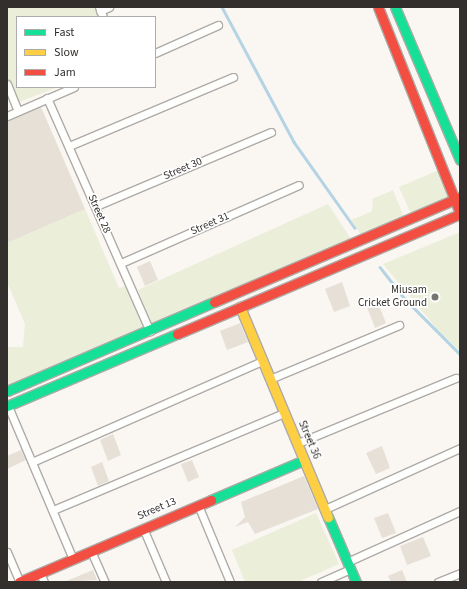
<!DOCTYPE html>
<style>
body{margin:0}
#map{position:relative;width:467px;height:589px;overflow:hidden;background:#faf6f2;font-family:"Source Sans 3",sans-serif}
div>[style]{position:absolute}
.green>*{inset:0;background:#ebeed8}
.stream>*{height:2.5px;margin:-1.25px;padding:0 1.25px;transform-origin:1.25px;border-radius:1.25px;background:#b4d4e3}
.building>*{inset:0;background:#e7e0d7}
.roads{filter:drop-shadow(1px 0 #aeaba8) drop-shadow(-1px 0 #aeaba8) drop-shadow(0 1px #aeaba8) drop-shadow(0 -1px #aeaba8)}
.street>*{height:7px;margin:-3.5px;padding:0 3.5px;transform-origin:3.5px;border-radius:3.5px;background:#fefefd}
.fast>*{height:9px;margin:-4.5px;padding:0 4.5px;transform-origin:4.5px;border-radius:4.5px;background:#16e098}
.slow>*{height:9px;margin:-4.5px;padding:0 4.5px;transform-origin:4.5px;border-radius:4.5px;background:#ffcf43}
.jam>*{height:9px;margin:-4.5px;padding:0 4.5px;transform-origin:4.5px;border-radius:4.5px;background:#f24e42}
.dots>*{width:11px;height:11px;translate:-50% -50%;box-sizing:border-box;border:2px solid #fff;border-radius:50%}
span{translate:-50% -50%;white-space:nowrap;text-align:center;line-height:1.15;-webkit-text-stroke:3.5px #fff;paint-order:stroke}
.street-label{font-size:11px;color:#322f2c}
.poi-label{font-size:11px;color:#322f2c}
.right{translate:-100% -50%;text-align:right}
.frame{position:absolute;inset:0;border:8px solid #322f2c;pointer-events:none}
.legend{position:absolute;left:16px;top:16px;width:140px;height:72px;box-sizing:border-box;background:#fff;border:1px solid #adacab;margin:0;padding:5px 7px;list-style:none;font-size:12px;color:#322f2c}
.legend li{display:flex;align-items:center;gap:8px;height:20px}
.legend b{width:20px;border:1px solid #adacab}
</style>
<div id="map">
<div class="green">
<div style="clip-path:polygon(7px 7px,94px 7px,99px 17px,17px 17px,17px 87px,58px 87px,19px 102px,7px 76px)"></div>
<div style="clip-path:polygon(441px 169px,451px 197px,411px 214px,399px 187px)"></div>
<div style="clip-path:polygon(393px 190px,404px 217px,361px 235px,351px 220px,371px 212px,373px 206px,372px 199px)"></div>
<div style="clip-path:polygon(328px 204px,351px 239px,151px 324px,138px 290px)"></div>
<div style="clip-path:polygon(85px 209px,119px 288px,127px 286px,144px 328px,7px 388px,7px 347px,23px 347px,25px 324px,7px 282px,7px 243px)"></div>
<div style="clip-path:polygon(460px 232px,460px 351px,437px 329px,383px 264px)"></div>
<div style="clip-path:polygon(316px 513px,339px 564px,298px 582px,245px 582px,232px 550px)"></div>
</div>
<div class="stream">
<div style="left:222px;top:7px;width:153px;rotate:61.9deg"></div>
<div style="left:294px;top:142px;width:105px;rotate:54.7deg"></div>
<div style="left:380px;top:267px;width:39px;rotate:52deg"></div>
<div style="left:404px;top:298px;width:79px;rotate:45deg"></div>
</div>
<div class="building">
<div style="clip-path:polygon(41px 107px,85px 209px,7px 243px,7px 121px)"></div>
<div style="clip-path:polygon(150px 261px,158px 280px,145px 286px,137px 267px)"></div>
<div style="clip-path:polygon(342px 282px,350px 306px,334px 312px,325px 289px)"></div>
<div style="clip-path:polygon(376px 298px,386px 323px,375px 328px,365px 302px)"></div>
<div style="clip-path:polygon(240px 323px,248px 342px,227px 350px,220px 331px)"></div>
<div style="clip-path:polygon(113px 434px,121px 455px,108px 461px,100px 440px)"></div>
<div style="clip-path:polygon(382px 446px,390px 468px,376px 474px,366px 453px)"></div>
<div style="clip-path:polygon(21px 450px,26px 460px,7px 469px,7px 456px)"></div>
<div style="clip-path:polygon(192px 460px,199px 477px,188px 482px,181px 464px)"></div>
<div style="clip-path:polygon(102px 462px,109px 481px,98px 486px,91px 467px)"></div>
<div style="clip-path:polygon(304px 476px,318px 509px,255px 534px,248px 522px,235px 527px,245px 517px,241px 502px)"></div>
<div style="clip-path:polygon(388px 513px,396px 533px,382px 538px,374px 518px)"></div>
<div style="clip-path:polygon(423px 537px,431px 556px,407px 565px,400px 546px)"></div>
<div style="clip-path:polygon(93px 570px,97px 580px,64px 582px)"></div>
<div style="clip-path:polygon(402px 570px,407px 582px,391px 582px,388px 576px)"></div>
</div>
<div class="roads">
<div class="street">
<div style="left:99px;top:7px;width:11px;rotate:68deg"></div>
<div style="left:100px;top:11px;width:10px;rotate:-24deg"></div>
<div style="left:155px;top:53px;width:69px;rotate:-24deg"></div>
<div style="left:7px;top:84px;width:29px;rotate:68deg"></div>
<div style="left:47px;top:98px;width:255px;rotate:66.2deg"></div>
<div style="left:7px;top:116px;width:73px;rotate:-23.4deg"></div>
<div style="left:69px;top:146px;width:178px;rotate:-22.8deg"></div>
<div style="left:96px;top:206px;width:190px;rotate:-22.9deg"></div>
<div style="left:121px;top:263px;width:194px;rotate:-23.7deg"></div>
<div style="left:270px;top:379px;width:140px;rotate:-22.7deg"></div>
<div style="left:8px;top:406px;width:166px;rotate:67deg"></div>
<div style="left:298px;top:443px;width:171px;rotate:-22.4deg"></div>
<div style="left:32px;top:462px;width:251px;rotate:-23.7deg"></div>
<div style="left:198px;top:505px;width:83px;rotate:67.4deg"></div>
<div style="left:325px;top:509px;width:148px;rotate:-24.3deg"></div>
<div style="left:53px;top:510px;width:251px;rotate:-22.8deg"></div>
<div style="left:143px;top:528px;width:59px;rotate:66.9deg"></div>
<div style="left:91px;top:551px;width:34px;rotate:66deg"></div>
<div style="left:7px;top:552px;width:33px;rotate:67deg"></div>
<div style="left:347px;top:562px;width:124px;rotate:-24.3deg"></div>
<div style="left:40px;top:573px;width:10px;rotate:66deg"></div>
<div style="left:321px;top:582px;width:32px;rotate:-24deg"></div>
<div style="left:438px;top:582px;width:24px;rotate:-22deg"></div>
</div>
<div class="fast">
<div style="left:395px;top:7px;width:166px;rotate:67deg"></div>
<div style="left:7px;top:391px;width:225px;rotate:-23.3deg"></div>
<div style="left:7px;top:406px;width:185px;rotate:-23deg"></div>
<div style="left:211px;top:500px;width:101px;rotate:-23.3deg"></div>
<div style="left:328px;top:517px;width:71px;rotate:66.7deg"></div>
</div>
<div class="slow">
<div style="left:240px;top:307px;width:228px;rotate:67.3deg"></div>
</div>
<div class="jam">
<div style="left:378px;top:7px;width:222px;rotate:68.3deg"></div>
<div style="left:214px;top:302px;width:267px;rotate:-23.1deg"></div>
<div style="left:177px;top:334px;width:307px;rotate:-23deg"></div>
<div style="left:19px;top:582px;width:209px;rotate:-23.1deg"></div>
</div>
</div>
<div class="dots">
<div style="left:435px;top:297px;background:#787571"></div>
</div>
<div class="street-label">
<span style="left:183px;top:169px;rotate:-23deg">Street 30</span>
<span style="left:99px;top:214px;rotate:66deg">Street 28</span>
<span style="left:210px;top:224px;rotate:-24deg">Street 31</span>
<span style="left:309px;top:440px;rotate:67deg">Street 36</span>
<span style="left:157px;top:509px;rotate:-23deg">Street 13</span>
</div>
<div class="poi-label">
<span class="right" style="left:427px;top:297px">Miusam<br>Cricket Ground</span>
</div>
<div class="frame"></div>
<ul class="legend">
<li><b style="height:5px;background:#16e098"></b>Fast</li>
<li><b style="height:5px;background:#ffcf43"></b>Slow</li>
<li><b style="height:5px;background:#f24e42"></b>Jam</li>
</ul>
</div>
